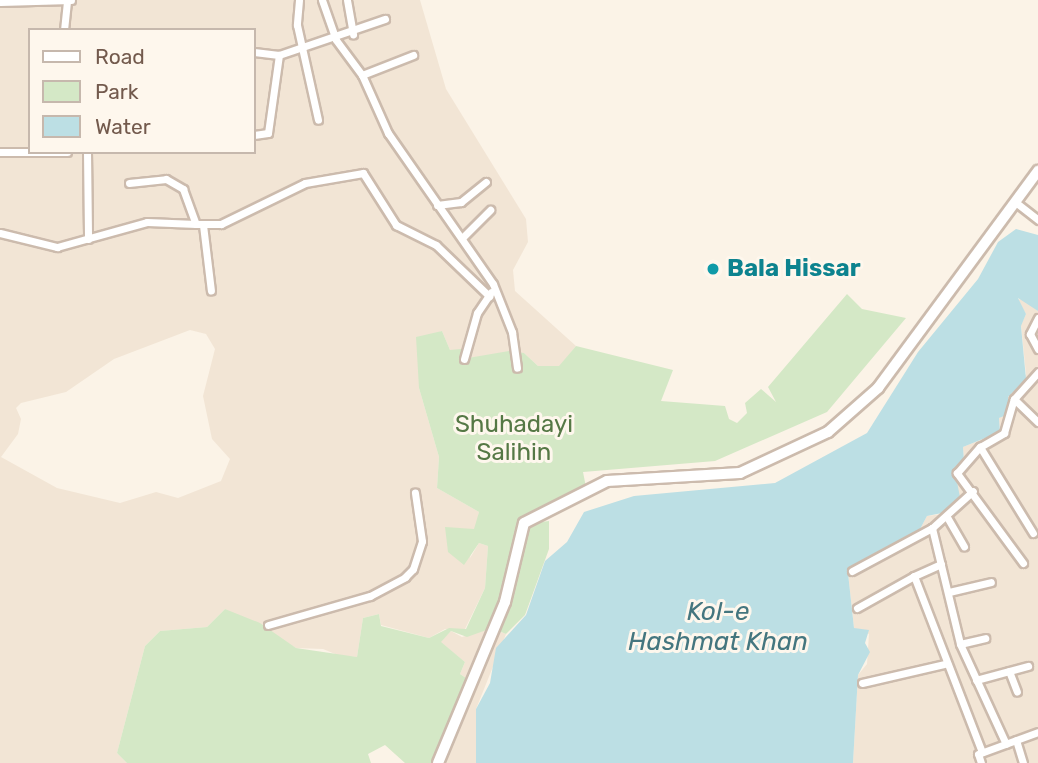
<!DOCTYPE html>
<style>
body{margin:0}
#map{position:relative;width:1038px;height:763px;overflow:hidden;background:#fbf3e7;font-family:Rubik,sans-serif}
div>[style]{position:absolute}
.residential>*{inset:0;background:#f2e5d5}
.green>*{inset:0;background:#d4e8c6}
.water>*{inset:0;background:#bcdfe4}
.roads{filter:drop-shadow(2px 0 #ccbbad) drop-shadow(-2px 0 #ccbbad) drop-shadow(0 2px #ccbbad) drop-shadow(0 -2px #ccbbad)}
.street>*{height:7px;margin:-3.5px;padding:0 3.5px;transform-origin:3.5px;border-radius:3.5px;background:#fff}
.secondary>*{height:10px;margin:-5px;padding:0 5px;transform-origin:5px;border-radius:5px;background:#fff}
.dots>*{width:19px;height:19px;translate:-50% -50%;box-sizing:border-box;border:4px solid #fef7ed;border-radius:50%}
span{translate:-50% -50%;white-space:nowrap;text-align:center;line-height:1.15;-webkit-text-stroke:6px #fef7ed;paint-order:stroke}
.culture-label{font-size:24px;color:#0d838f;font-weight:700}
.left{translate:0 -50%;text-align:left}
.park-label{font-size:24px;color:#557845}
.water-label{font-size:26px;color:#44767f;font-style:italic}
.legend{position:absolute;left:28px;top:28px;width:228px;height:126px;box-sizing:border-box;background:#fef7ed;border:2px solid #c6b8ad;margin:0;padding:9px 12px;list-style:none;font-size:21px;color:#735a4d}
.legend li{display:flex;align-items:center;gap:14px;height:35px}
.legend b{width:35px;border:2px solid #c6b8ad}
</style>
<div id="map">
<div class="residential">
<div style="clip-path:polygon(evenodd,0 0,420px 0,446px 89px,526px 219px,528px 242px,513px 270px,515px 291px,576px 346px,560px 366px,538px 366px,524px 353px,468px 358px,450px 350px,442px 331px,431px 335px,419px 388px,439px 457px,437px 488px,479px 512px,470px 558px,479px 543px,488px 546px,485px 588px,465px 629px,445px 629px,429px 638px,381px 625px,379px 614px,363px 618px,357px 657px,340px 656px,323px 649px,296px 648px,225px 609px,207px 627px,160px 631px,145px 646px,117px 753px,127px 763px,0 763px,0 0,30px 30px,254px 30px,254px 152px,30px 152px,30px 30px,0 0,190px 330px,206px 334px,215px 349px,203px 396px,212px 439px,230px 459px,221px 481px,178px 498px,156px 492px,120px 503px,57px 488px,1px 457px,18px 434px,21px 419px,16px 408px,21px 403px,66px 392px,114px 359px,190px 330px)"></div>
<div style="clip-path:polygon(1025px 298px,1038px 311px,1038px 763px,853px 763px,858px 675px,867px 664px,869px 634px,854px 628px,848px 573px,919px 531px,927px 516px,942px 514px,964px 461px,963px 447px,1000px 432px,999px 418px,1009px 411px,1008px 397px,1026px 374px,1021px 325px,1026px 314px,1017px 300px)"></div>
<div style="clip-path:polygon(492px 628px,506px 634px,476px 709px,476px 763px,433px 763px,466px 678px,460px 674px,465px 662px,440px 642px,451px 631px,462px 637px)"></div>
</div>
<div class="green">
<div style="clip-path:polygon(847px 294px,862px 309px,906px 318px,827px 412px,715px 461px,583px 472px,586px 487px,532px 523px,549px 521px,549px 549px,525px 615px,506px 634px,492px 628px,467px 637px,451px 631px,441px 642px,465px 662px,460px 674px,466px 678px,433px 763px,405px 763px,385px 745px,368px 754px,371px 763px,127px 763px,117px 753px,145px 646px,160px 631px,207px 627px,225px 609px,260px 623px,296px 648px,357px 657px,363px 618px,379px 614px,381px 626px,429px 638px,449px 628px,466px 629px,485px 588px,488px 546px,479px 543px,464px 565px,448px 552px,445px 527px,474px 529px,479px 512px,437px 488px,439px 457px,419px 388px,416px 337px,442px 331px,450px 350px,461px 349px,468px 358px,509px 351px,524px 353px,538px 366px,559px 366px,576px 346px,673px 370px,661px 401px,725px 406px,729px 419px,737px 423px,747px 413px,745px 403px,761px 389px,776px 402px,768px 387px)"></div>
</div>
<div class="water">
<div style="clip-path:polygon(1016px 229px,1038px 235px,1038px 311px,1018px 298px,1026px 314px,1021px 326px,1026px 379px,1008px 397px,1009px 414px,999px 418px,1000px 432px,963px 447px,964px 461px,955px 472px,960px 497px,952px 511px,927px 516px,919px 531px,848px 573px,854px 628px,869px 630px,865px 643px,870px 652px,858px 675px,853px 763px,476px 763px,476px 709px,490px 683px,496px 648px,526px 615px,545px 561px,567px 542px,584px 512px,634px 496px,775px 483px,867px 433px,918px 352px,978px 279px,998px 242px)"></div>
</div>
<div class="roads">
<div class="street">
<div style="left:299px;top:0;width:25px;rotate:95deg"></div>
<div style="left:297px;top:25px;width:97px;rotate:77.5deg"></div>
<div style="left:322px;top:0;width:42px;rotate:70.7deg"></div>
<div style="left:336px;top:40px;width:44px;rotate:53.4deg"></div>
<div style="left:362px;top:75px;width:64px;rotate:65.9deg"></div>
<div style="left:388px;top:133px;width:184px;rotate:55.2deg"></div>
<div style="left:493px;top:284px;width:52px;rotate:68.4deg"></div>
<div style="left:512px;top:332px;width:36px;rotate:82deg"></div>
<div style="left:347px;top:0;width:35px;rotate:80deg"></div>
<div style="left:0;top:2px;width:71px;rotate:-1.6deg"></div>
<div style="left:64px;top:30px;width:29px;rotate:-84deg"></div>
<div style="left:254px;top:52px;width:25px;rotate:7deg"></div>
<div style="left:279px;top:55px;width:112px;rotate:-18.8deg"></div>
<div style="left:362px;top:75px;width:55px;rotate:-21.4deg"></div>
<div style="left:254px;top:135px;width:14px;rotate:-8deg"></div>
<div style="left:268px;top:133px;width:79px;rotate:-82deg"></div>
<div style="left:0;top:152px;width:67px"></div>
<div style="left:87px;top:152px;width:87px;rotate:89.3deg"></div>
<div style="left:129px;top:183px;width:37px;rotate:-6deg"></div>
<div style="left:166px;top:179px;width:20px;rotate:30deg"></div>
<div style="left:183px;top:189px;width:37px;rotate:70deg"></div>
<div style="left:196px;top:224px;width:25px"></div>
<div style="left:221px;top:224px;width:93px;rotate:-26deg"></div>
<div style="left:305px;top:183px;width:59px;rotate:-9.8deg"></div>
<div style="left:363px;top:173px;width:62px;rotate:57.6deg"></div>
<div style="left:396px;top:225px;width:45px;rotate:26.6deg"></div>
<div style="left:436px;top:245px;width:74px;rotate:43.9deg"></div>
<div style="left:1014px;top:201px;width:31px;rotate:38deg"></div>
<div style="left:437px;top:205px;width:24px;rotate:-7deg"></div>
<div style="left:461px;top:202px;width:32px;rotate:-39deg"></div>
<div style="left:203px;top:225px;width:66px;rotate:83.1deg"></div>
<div style="left:0;top:233px;width:59px;rotate:13.8deg"></div>
<div style="left:57px;top:247px;width:93px;rotate:-15.5deg"></div>
<div style="left:147px;top:222px;width:49px;rotate:2.3deg"></div>
<div style="left:462px;top:238px;width:40px;rotate:-45deg"></div>
<div style="left:1038px;top:318px;width:18px;rotate:117deg"></div>
<div style="left:1030px;top:334px;width:17px;rotate:62deg"></div>
<div style="left:464px;top:359px;width:48px;rotate:-74.2deg"></div>
<div style="left:477px;top:313px;width:25px;rotate:-56deg"></div>
<div style="left:1014px;top:399px;width:33px;rotate:44deg"></div>
<div style="left:980px;top:447px;width:101px;rotate:58.4deg"></div>
<div style="left:947px;top:517px;width:34px;rotate:60deg"></div>
<div style="left:932px;top:528px;width:119px;rotate:76.4deg"></div>
<div style="left:960px;top:644px;width:110px;rotate:65.3deg"></div>
<div style="left:1023px;top:563px;width:112px;rotate:-126.3deg"></div>
<div style="left:957px;top:473px;width:35px;rotate:-49deg"></div>
<div style="left:980px;top:447px;width:28px;rotate:-30deg"></div>
<div style="left:1004px;top:433px;width:35px;rotate:-74deg"></div>
<div style="left:1014px;top:399px;width:36px;rotate:-48deg"></div>
<div style="left:941px;top:564px;width:30px;rotate:156deg"></div>
<div style="left:914px;top:576px;width:189px;rotate:68.9deg"></div>
<div style="left:852px;top:571px;width:91px;rotate:-28.3deg"></div>
<div style="left:932px;top:528px;width:55px;rotate:-42.1deg"></div>
<div style="left:949px;top:592px;width:43px;rotate:-13.4deg"></div>
<div style="left:857px;top:608px;width:65px;rotate:-29.3deg"></div>
<div style="left:268px;top:625px;width:106px;rotate:-15.9deg"></div>
<div style="left:370px;top:596px;width:40px;rotate:-28deg"></div>
<div style="left:405px;top:577px;width:11px;rotate:-45deg"></div>
<div style="left:413px;top:569px;width:29px;rotate:-72deg"></div>
<div style="left:422px;top:541px;width:49px;rotate:-98.3deg"></div>
<div style="left:960px;top:644px;width:26px;rotate:-13deg"></div>
<div style="left:1009px;top:671px;width:22px;rotate:69deg"></div>
<div style="left:976px;top:680px;width:54px;rotate:-15.1deg"></div>
<div style="left:862px;top:683px;width:84px;rotate:-13deg"></div>
<div style="left:1016px;top:740px;width:24px;rotate:73deg"></div>
<div style="left:981px;top:763px;width:9px;rotate:-108deg"></div>
<div style="left:978px;top:754px;width:64px;rotate:-20.1deg"></div>
</div>
<div class="secondary">
<div style="left:438px;top:763px;width:174px;rotate:-67.4deg"></div>
<div style="left:505px;top:602px;width:81px;rotate:-76.5deg"></div>
<div style="left:524px;top:523px;width:93px;rotate:-26.8deg"></div>
<div style="left:607px;top:481px;width:133px;rotate:-3.4deg"></div>
<div style="left:740px;top:473px;width:97px;rotate:-25deg"></div>
<div style="left:828px;top:432px;width:67px;rotate:-41.3deg"></div>
<div style="left:878px;top:388px;width:270px;rotate:-53.6deg"></div>
</div>
</div>
<div class="dots">
<div style="left:713px;top:269px;background:#0f9aa8"></div>
</div>
<div class="culture-label">
<span class="left" style="left:727px;top:269px">Bala Hissar</span>
</div>
<div class="park-label">
<span style="left:514px;top:439px">Shuhadayi<br>Salihin</span>
</div>
<div class="water-label">
<span style="left:718px;top:627px">Kol-e<br>Hashmat Khan</span>
</div>
<ul class="legend">
<li><b style="height:9px;background:#fff"></b>Road</li>
<li><b style="height:19px;background:#d4e8c6"></b>Park</li>
<li><b style="height:19px;background:#bcdfe4"></b>Water</li>
</ul>
</div>
